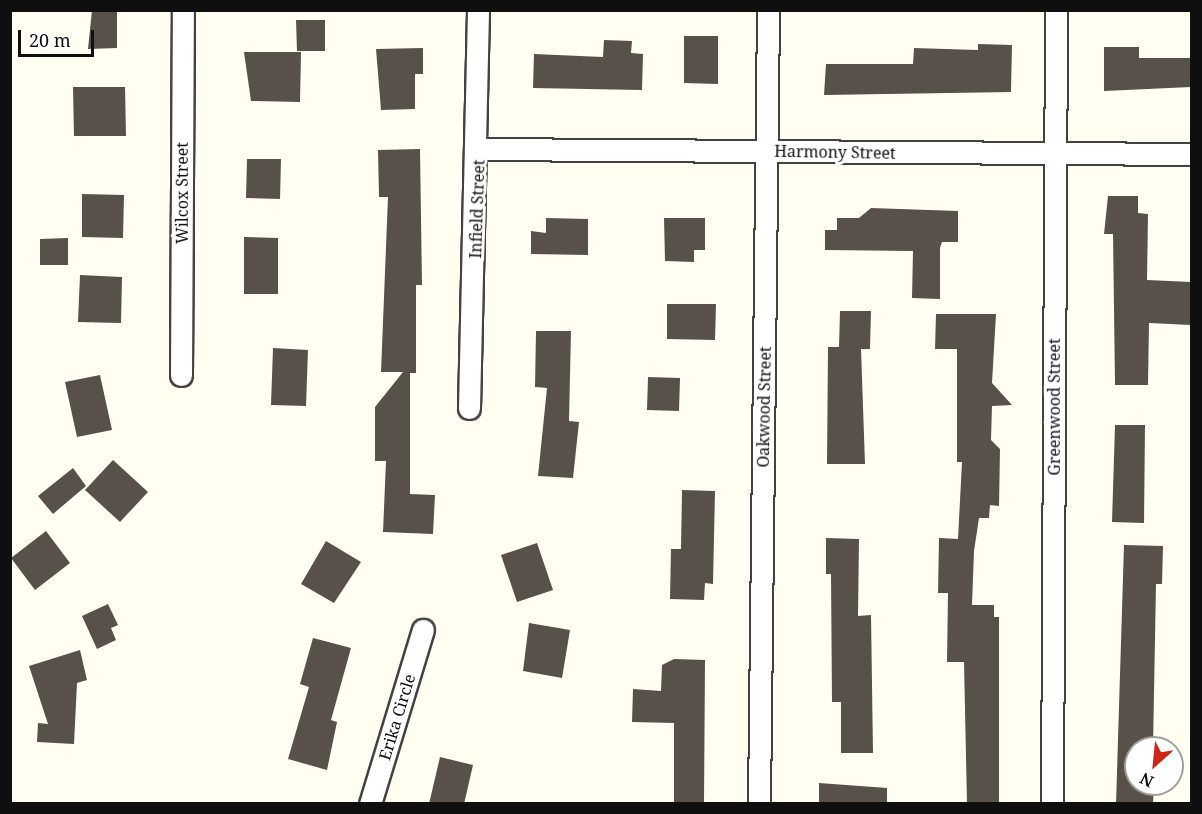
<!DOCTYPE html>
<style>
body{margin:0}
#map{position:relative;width:1202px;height:814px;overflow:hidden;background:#fffef0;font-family:"Noto Serif",serif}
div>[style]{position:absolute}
.building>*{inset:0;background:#58514a}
.roads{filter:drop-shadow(2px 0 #424242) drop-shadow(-2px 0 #424242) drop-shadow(0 2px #424242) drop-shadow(0 -2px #424242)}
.minor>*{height:21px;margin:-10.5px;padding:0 10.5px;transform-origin:10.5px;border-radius:10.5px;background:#fff}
span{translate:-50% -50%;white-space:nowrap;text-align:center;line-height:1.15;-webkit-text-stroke:6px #fff;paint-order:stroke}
.street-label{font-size:16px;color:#0f0f0f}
.frame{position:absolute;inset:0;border:12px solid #0f0f0f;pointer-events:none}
.north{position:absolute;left:1124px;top:736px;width:60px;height:60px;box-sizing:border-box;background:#fff;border:2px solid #9f9f9f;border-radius:50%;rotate:207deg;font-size:16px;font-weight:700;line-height:24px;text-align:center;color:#0f0f0f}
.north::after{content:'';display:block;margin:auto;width:21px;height:27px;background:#cd2518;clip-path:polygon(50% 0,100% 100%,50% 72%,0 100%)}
.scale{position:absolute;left:18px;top:30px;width:76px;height:27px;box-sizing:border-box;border:3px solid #0f0f0f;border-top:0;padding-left:8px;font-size:18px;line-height:21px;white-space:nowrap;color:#0f0f0f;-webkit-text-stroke:4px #fff;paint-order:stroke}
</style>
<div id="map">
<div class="building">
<div style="clip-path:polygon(92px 10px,117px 10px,117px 48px,88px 49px)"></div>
<div style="clip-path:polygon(296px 20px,325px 20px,325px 51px,297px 51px)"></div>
<div style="clip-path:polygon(684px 36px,718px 36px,718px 84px,684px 83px)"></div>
<div style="clip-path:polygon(604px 40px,632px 41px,631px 53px,643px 54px,642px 90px,533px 88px,534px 54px,603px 57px)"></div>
<div style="clip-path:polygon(978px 44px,1012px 45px,1011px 92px,824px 95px,826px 64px,913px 64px,914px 48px,978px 50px)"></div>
<div style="clip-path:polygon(1104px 47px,1139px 47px,1139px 58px,1191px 58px,1191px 87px,1104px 91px)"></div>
<div style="clip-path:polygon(423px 48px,423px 74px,415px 74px,415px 109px,381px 110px,376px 49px)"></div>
<div style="clip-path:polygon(244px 52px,301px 52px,300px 102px,251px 101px)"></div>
<div style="clip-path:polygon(73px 87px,125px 87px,126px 136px,74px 136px)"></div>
<div style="clip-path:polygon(420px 149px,422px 285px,416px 285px,416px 373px,410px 373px,410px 494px,435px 495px,433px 534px,383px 532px,386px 461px,375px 461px,375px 407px,403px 372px,381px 372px,388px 197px,379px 197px,378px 150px)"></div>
<div style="clip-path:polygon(247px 159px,281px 159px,280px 199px,246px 198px)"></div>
<div style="clip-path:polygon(82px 194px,124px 195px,123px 238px,82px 237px)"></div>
<div style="clip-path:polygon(1108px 196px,1138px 196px,1138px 213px,1148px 214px,1147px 280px,1191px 282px,1191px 325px,1149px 323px,1148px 385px,1115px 385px,1113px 234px,1104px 234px)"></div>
<div style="clip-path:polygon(871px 208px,958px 211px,958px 242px,942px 242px,940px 248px,940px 299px,912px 298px,913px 251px,825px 250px,825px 230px,837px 230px,837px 218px,859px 218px)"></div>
<div style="clip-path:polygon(546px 218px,588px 219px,588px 255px,531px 254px,531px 231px,546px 233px)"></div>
<div style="clip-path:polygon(664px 218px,705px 218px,705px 250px,694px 250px,694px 262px,665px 261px)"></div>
<div style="clip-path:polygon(244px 237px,278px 238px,278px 294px,244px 294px)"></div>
<div style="clip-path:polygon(68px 238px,68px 265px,40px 265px,40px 239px)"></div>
<div style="clip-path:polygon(80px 275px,122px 277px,121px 323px,78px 322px)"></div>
<div style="clip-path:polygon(667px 304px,716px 304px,715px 340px,667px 339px)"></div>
<div style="clip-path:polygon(840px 311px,871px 311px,870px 349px,861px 349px,865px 464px,827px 464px,828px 347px,839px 347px)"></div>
<div style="clip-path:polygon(936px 314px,996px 314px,992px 383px,1012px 405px,992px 406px,991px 440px,1000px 449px,999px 506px,990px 505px,989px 518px,979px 518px,974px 551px,972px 605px,994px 605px,994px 617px,999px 617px,999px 804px,967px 804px,964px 662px,947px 662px,948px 593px,938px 593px,939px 538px,958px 539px,962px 462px,957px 462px,957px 349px,935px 349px)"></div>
<div style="clip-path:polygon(536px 331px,571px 331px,569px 421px,579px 422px,573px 478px,538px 476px,547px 388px,535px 387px)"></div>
<div style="clip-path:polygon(273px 348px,308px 350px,306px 406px,271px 405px)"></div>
<div style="clip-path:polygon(100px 375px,112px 430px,77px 437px,65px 382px)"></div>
<div style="clip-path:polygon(648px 377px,680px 378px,679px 411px,647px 410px)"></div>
<div style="clip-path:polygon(1115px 425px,1145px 425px,1144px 523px,1112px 522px)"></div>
<div style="clip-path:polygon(113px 460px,148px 492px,120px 522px,85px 490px)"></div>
<div style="clip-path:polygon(73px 468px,86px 486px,53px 514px,38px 496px)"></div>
<div style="clip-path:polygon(682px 490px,715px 491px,713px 584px,705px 583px,704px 600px,670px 599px,671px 549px,681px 549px)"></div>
<div style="clip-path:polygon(46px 531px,70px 563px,35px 590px,11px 558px)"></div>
<div style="clip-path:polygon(826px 538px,859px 539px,858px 616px,871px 615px,873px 753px,841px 753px,841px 702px,832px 702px,831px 574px,826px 574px)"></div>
<div style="clip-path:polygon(326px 541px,361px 562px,334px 603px,301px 584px)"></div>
<div style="clip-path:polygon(537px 543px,553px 590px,517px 602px,501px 555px)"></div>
<div style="clip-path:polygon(1124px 545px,1163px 546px,1162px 584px,1156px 584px,1153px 748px,1136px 748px,1136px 784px,1154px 784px,1153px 804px,1116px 804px)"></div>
<div style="clip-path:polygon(108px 604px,118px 625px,111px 628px,116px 640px,97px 649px,82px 616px)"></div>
<div style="clip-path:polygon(529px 623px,570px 630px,562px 678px,523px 671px)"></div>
<div style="clip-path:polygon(313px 638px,351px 648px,331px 720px,337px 722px,327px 770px,288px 759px,309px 687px,300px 684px)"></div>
<div style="clip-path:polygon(80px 650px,87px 680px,77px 683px,74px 744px,37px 742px,38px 723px,48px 724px,29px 666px)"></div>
<div style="clip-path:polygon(674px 659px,705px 660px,704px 804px,674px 804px,674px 723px,632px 722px,633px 689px,661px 691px,662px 665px)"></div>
<div style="clip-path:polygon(440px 757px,473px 765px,464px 804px,429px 804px)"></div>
<div style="clip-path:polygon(819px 783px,887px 788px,887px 804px,819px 804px)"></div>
</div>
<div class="roads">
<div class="minor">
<div style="left:479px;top:149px;width:713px;rotate:0.4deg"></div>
<div style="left:181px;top:375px;width:365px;rotate:-89.7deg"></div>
<div style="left:469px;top:408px;width:398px;rotate:-88.7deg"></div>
<div style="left:370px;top:804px;width:182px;rotate:-73.1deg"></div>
<div style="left:759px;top:804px;width:794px;rotate:-89.35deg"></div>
<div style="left:1052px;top:804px;width:794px;rotate:-89.71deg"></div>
</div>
</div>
<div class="street-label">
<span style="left:835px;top:152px;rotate:1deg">Harmony Street</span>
<span style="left:182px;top:193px;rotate:-90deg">Wilcox Street</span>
<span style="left:477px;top:209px;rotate:-88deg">Infield Street</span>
<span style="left:764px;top:407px;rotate:-89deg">Oakwood Street</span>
<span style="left:1054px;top:407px;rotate:-90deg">Greenwood Street</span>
<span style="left:397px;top:717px;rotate:-73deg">Erika Circle</span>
</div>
<div class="frame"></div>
<div class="north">N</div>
<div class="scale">20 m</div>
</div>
